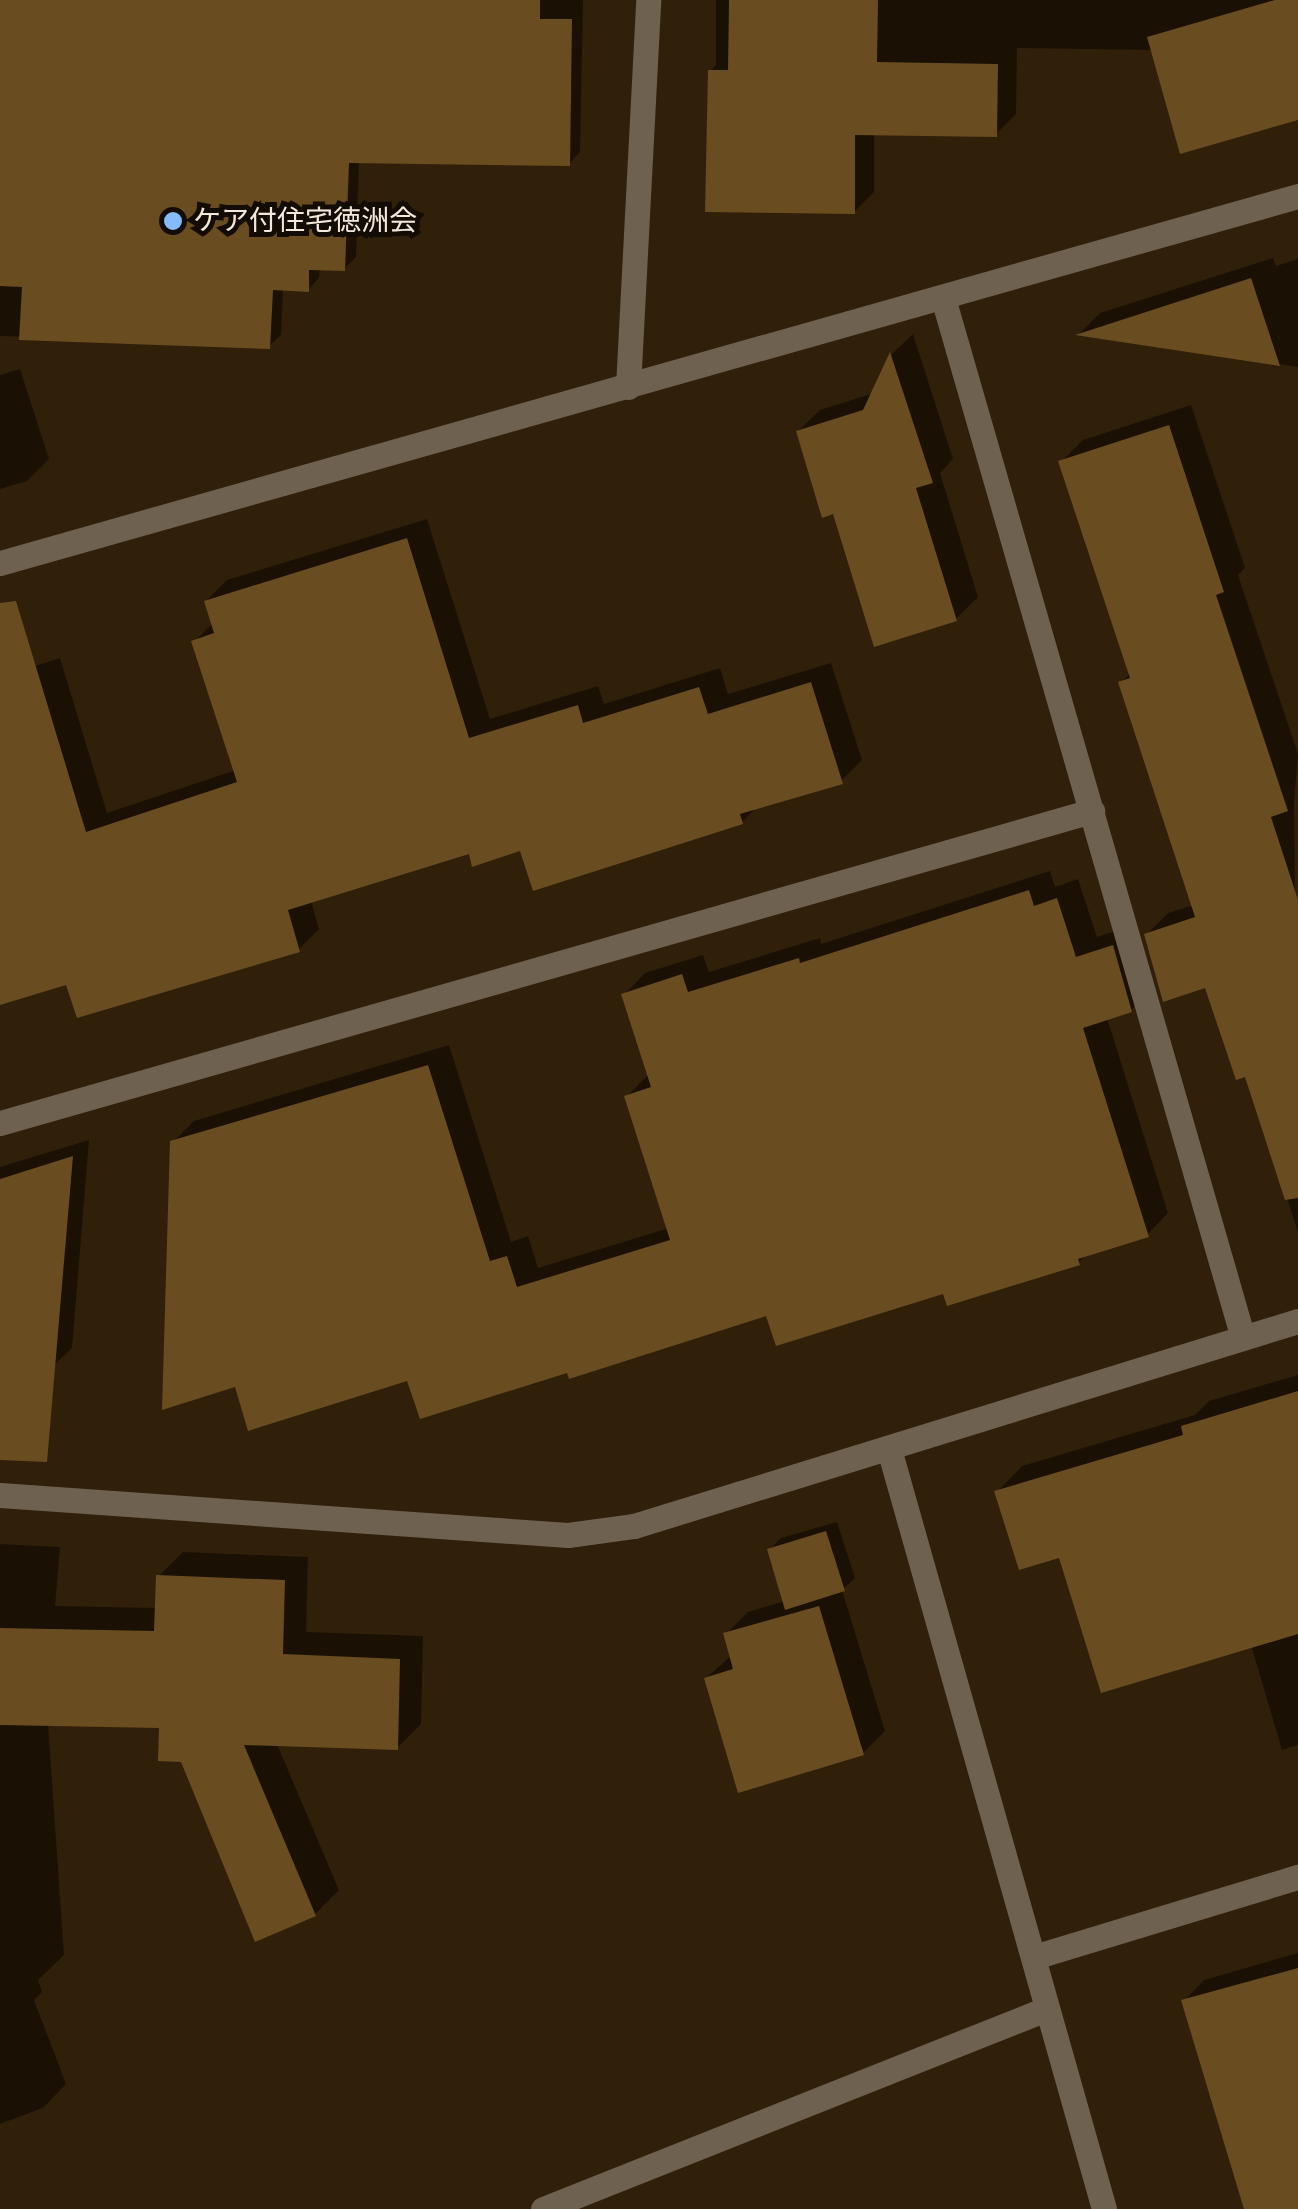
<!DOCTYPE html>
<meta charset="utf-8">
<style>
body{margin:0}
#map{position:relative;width:1298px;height:2209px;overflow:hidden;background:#312009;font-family:Arial,"Noto Sans JP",sans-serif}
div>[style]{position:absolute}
.shadow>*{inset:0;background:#0007}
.building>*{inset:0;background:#6a4c21}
.minor>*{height:25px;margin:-12.5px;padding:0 12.5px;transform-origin:12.5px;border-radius:12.5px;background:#6e614f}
.dots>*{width:28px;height:28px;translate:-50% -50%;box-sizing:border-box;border:5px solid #130c04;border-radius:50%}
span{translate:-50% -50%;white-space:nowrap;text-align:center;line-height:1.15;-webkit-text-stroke:10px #130c04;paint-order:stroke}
.poi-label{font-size:28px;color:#f3e8da}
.left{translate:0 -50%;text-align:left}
</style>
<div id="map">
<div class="shadow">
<div style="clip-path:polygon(0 0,583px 0,580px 152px,569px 164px,359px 160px,356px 257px,344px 269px,320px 268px,319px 278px,308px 290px,283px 288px,281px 335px,269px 346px,0 336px)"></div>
<div style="clip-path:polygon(716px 0,1298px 0,1298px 117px,1153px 50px,1017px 48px,1016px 114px,996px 134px,874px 133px,874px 192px,854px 212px,710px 71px,716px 65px)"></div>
<div style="clip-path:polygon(1273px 258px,1276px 266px,1298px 259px,1298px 367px,1080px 333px,1100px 313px)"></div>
<div style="clip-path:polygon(913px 334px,953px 459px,940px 473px,978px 597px,956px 619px,835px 511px,798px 431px,820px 410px,874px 393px,892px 354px)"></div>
<div style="clip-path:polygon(20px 369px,49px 459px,27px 481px,0 489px,0 375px)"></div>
<div style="clip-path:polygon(1191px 405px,1245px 568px,1238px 575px,1298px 754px,1294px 802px,1298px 1232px,1247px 1074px,1207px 985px,1146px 935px,1168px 913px,1194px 905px,1121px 682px,1131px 673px,1061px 462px,1083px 440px)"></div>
<div style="clip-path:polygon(427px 519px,490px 719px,598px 686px,604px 704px,720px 668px,728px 694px,831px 663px,862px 760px,841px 781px,758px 806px,742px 822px,470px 851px,311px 901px,319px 929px,299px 949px,68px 982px,0 978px,0 677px,60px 658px,107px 813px,236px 770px,194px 642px,213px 623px,206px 601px,227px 580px)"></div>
<div style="clip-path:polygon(1050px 871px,1055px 887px,1078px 879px,1097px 937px,1134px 925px,1152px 989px,1131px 1010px,1107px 1018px,1168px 1213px,1147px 1235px,1089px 1253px,1078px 1263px,944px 1291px,768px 1313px,568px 1369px,409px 1377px,173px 1142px,194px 1121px,449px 1045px,511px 1242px,528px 1236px,538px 1268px,669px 1228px,627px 1096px,649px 1074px,624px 995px,645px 973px,703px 955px,709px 972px,820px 938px,821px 944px)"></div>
<div style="clip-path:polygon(89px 1140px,72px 1348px,53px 1366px,0 1382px,0 1167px)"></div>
<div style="clip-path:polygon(1298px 1375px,1298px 1745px,1282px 1750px,1251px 1645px,1061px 1554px,997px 1492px,1022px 1466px,1195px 1415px,1209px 1401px)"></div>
<div style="clip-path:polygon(837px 1522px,855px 1578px,842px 1590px,885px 1731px,863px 1753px,706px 1678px,732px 1655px,726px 1634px,748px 1612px,785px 1601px,770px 1549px,781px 1538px)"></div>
<div style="clip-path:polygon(0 1544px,60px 1547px,55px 1606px,158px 1608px,159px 1576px,183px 1552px,308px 1557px,306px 1632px,423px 1636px,421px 1724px,397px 1748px,277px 1744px,339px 1890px,315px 1914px,182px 1759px,162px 1725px,48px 1723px,64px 1955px,38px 1980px,42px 1992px,34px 2000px,66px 2084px,43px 2108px,0 2124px)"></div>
<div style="clip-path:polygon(1298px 1953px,1298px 2209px,1245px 2209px,1184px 2001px,1204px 1980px)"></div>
</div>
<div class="building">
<div style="clip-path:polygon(0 0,540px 0,540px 19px,572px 19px,570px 166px,349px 163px,345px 271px,309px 270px,309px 292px,273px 290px,270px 349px,19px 340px,22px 287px,0 286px)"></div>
<div style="clip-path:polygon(729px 0,878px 0,877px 62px,998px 64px,997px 137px,855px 135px,855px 214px,705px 212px,708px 70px,728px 70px)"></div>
<div style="clip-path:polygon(1275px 0,1298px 0,1298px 120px,1180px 154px,1147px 37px)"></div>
<div style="clip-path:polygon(1251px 278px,1280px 366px,1075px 335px)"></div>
<div style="clip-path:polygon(890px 352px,933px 483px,916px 488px,957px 621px,874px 647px,833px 514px,822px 518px,796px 431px,863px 410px)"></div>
<div style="clip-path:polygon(1169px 425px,1224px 592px,1216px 595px,1288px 811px,1271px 817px,1298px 900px,1298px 1198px,1285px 1200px,1245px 1077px,1236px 1080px,1205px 988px,1163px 1002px,1144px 934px,1195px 917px,1118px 682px,1130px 678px,1058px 461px)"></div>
<div style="clip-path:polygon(407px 538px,469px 738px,578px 705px,583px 723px,699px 687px,708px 714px,811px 682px,843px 784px,740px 814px,743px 824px,533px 891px,520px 851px,472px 867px,469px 854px,288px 910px,300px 952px,77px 1018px,66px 985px,0 1005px,0 603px,16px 601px,86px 832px,237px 782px,191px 641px,214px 633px,204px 601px)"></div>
<div style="clip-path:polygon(1029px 890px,1034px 906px,1057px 898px,1076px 957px,1113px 945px,1132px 1012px,1083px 1028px,1149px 1237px,1078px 1259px,1080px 1265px,947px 1306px,943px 1294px,776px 1346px,766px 1316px,569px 1379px,567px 1373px,420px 1419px,407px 1381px,248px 1431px,235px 1387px,162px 1410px,170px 1141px,428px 1065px,490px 1261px,507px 1256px,517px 1287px,670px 1240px,624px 1096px,651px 1087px,621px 994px,682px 974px,688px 992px,799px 958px,800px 963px)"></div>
<div style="clip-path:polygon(73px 1156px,47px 1462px,0 1460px,0 1179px)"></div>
<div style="clip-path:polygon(1298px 1391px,1298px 1634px,1101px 1693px,1059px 1558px,1019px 1570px,994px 1491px,1183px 1435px,1181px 1426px)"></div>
<div style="clip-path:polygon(826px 1531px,845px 1591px,785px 1610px,767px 1549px)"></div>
<div style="clip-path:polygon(156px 1575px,285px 1580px,283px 1654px,400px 1659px,398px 1750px,244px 1745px,316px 1916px,255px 1942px,181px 1762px,158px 1761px,159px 1728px,0 1725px,0 1628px,154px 1631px)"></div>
<div style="clip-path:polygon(819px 1606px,864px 1755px,738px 1793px,704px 1678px,733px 1669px,723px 1633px)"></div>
<div style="clip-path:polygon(1298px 1968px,1298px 2209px,1244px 2209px,1181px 2000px)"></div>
</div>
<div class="minor">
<div style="left:943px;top:298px;width:1082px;rotate:73.91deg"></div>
<div style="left:628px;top:387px;width:388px;rotate:-87deg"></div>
<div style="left:0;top:563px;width:1349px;rotate:-15.79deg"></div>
<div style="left:0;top:1123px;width:1136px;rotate:-15.95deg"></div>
<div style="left:889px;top:1449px;width:790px;rotate:74.2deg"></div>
<div style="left:0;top:1495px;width:569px;rotate:4.03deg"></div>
<div style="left:568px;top:1535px;width:67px;rotate:-7.8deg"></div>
<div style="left:634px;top:1526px;width:695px;rotate:-17.16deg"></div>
<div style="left:1034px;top:1957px;width:276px;rotate:-16.9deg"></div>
<div style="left:543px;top:2209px;width:541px;rotate:-21.68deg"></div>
</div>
<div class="dots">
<div style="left:173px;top:221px;background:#85bbfb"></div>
</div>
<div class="poi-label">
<span class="left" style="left:193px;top:221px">ケア付住宅徳洲会</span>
</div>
</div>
